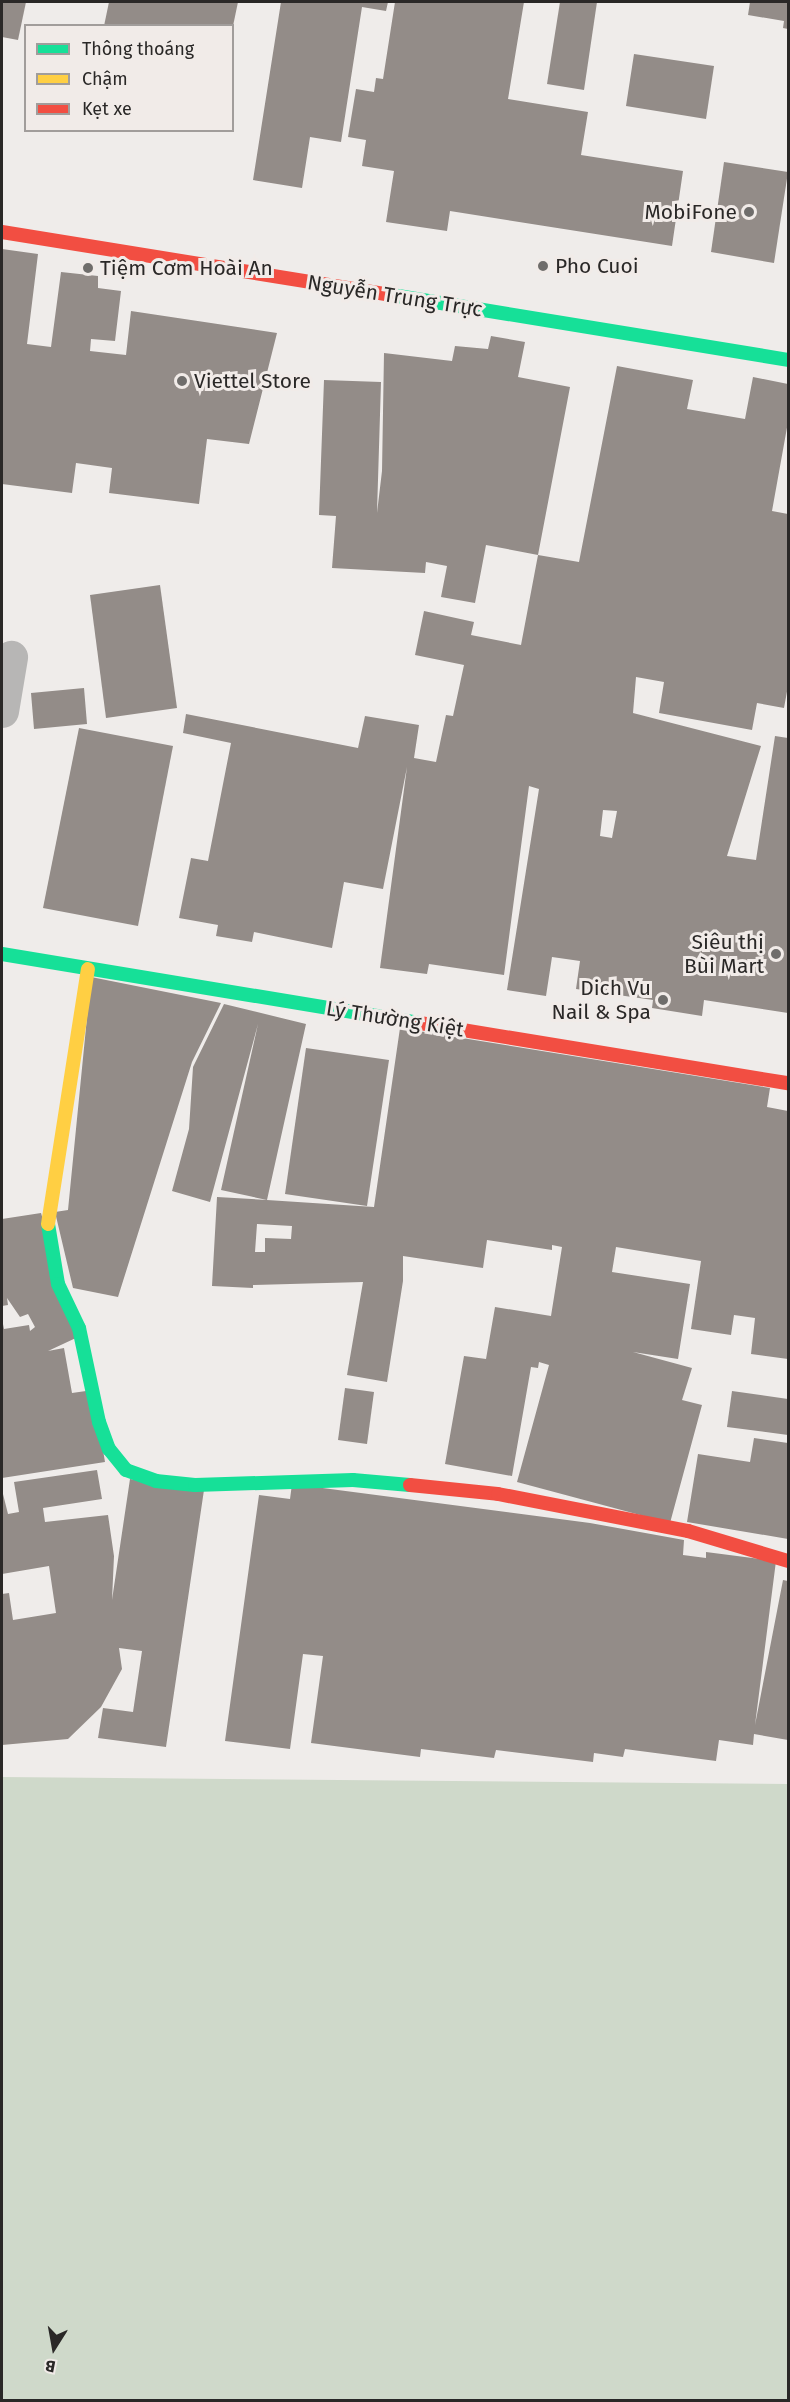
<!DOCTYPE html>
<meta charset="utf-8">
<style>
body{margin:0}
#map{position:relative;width:790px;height:2402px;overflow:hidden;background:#efecea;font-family:"Fira Sans",sans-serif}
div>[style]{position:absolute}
.green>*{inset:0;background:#cfd9ca}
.building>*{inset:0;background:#938c88}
.street>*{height:33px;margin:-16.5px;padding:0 16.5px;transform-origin:16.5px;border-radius:16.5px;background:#b7b6b5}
.fast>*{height:14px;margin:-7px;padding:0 7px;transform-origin:7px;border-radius:7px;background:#16e098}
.slow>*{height:14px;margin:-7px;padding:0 7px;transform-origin:7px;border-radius:7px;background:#ffcf43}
.jam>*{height:14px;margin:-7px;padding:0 7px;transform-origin:7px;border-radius:7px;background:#f24e42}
.dots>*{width:16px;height:16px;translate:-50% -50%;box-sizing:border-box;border:3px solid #f1ebe8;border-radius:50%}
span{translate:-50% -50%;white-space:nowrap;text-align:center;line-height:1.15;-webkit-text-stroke:6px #f1ebe8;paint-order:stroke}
.poi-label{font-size:21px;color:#2a2827}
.right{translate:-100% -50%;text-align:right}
.left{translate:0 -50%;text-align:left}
.street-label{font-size:21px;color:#2a2827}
.frame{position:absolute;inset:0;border:3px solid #2a2827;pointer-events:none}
.legend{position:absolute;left:24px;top:24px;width:210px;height:108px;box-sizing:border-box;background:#f1ebe8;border:2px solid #a19d9b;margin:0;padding:8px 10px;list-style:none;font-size:18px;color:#2a2827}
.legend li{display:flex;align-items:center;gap:12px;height:30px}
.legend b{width:30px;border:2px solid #a19d9b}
.north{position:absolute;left:24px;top:2318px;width:60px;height:60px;-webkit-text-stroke:4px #f1ebe8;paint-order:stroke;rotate:191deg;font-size:16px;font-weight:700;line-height:24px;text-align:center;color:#2a2827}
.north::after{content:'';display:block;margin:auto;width:21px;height:27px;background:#2a2827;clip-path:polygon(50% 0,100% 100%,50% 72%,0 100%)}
</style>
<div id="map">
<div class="green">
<div style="clip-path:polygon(2px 1777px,788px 1784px,788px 2400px,2px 2400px)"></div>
</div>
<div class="building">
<div style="clip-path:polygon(2px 2px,26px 2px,18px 40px,2px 37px)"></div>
<div style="clip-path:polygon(109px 2px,238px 2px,233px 26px,104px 26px)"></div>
<div style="clip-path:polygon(281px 2px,388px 2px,386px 11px,362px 7px,341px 142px,310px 137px,302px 188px,253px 180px)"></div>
<div style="clip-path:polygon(395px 2px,524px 2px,508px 99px,588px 112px,581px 155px,683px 171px,672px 246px,450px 211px,447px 231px,386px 222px,394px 171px,362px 166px,366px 140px,348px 137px,356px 89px,374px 92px,376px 78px,383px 79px)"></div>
<div style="clip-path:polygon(560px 2px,597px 2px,584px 90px,547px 84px)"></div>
<div style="clip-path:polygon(750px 2px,788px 2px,788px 29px,783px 28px,784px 21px,748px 15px)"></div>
<div style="clip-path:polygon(634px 54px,714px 66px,706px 119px,626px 106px)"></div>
<div style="clip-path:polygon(724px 162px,788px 172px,774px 263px,711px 252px)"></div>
<div style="clip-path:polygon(2px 249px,38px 254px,27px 344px,51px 347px,61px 272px,98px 276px,98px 288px,121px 291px,115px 341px,91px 339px,90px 351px,126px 355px,131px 311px,277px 333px,249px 444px,207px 439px,199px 504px,109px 493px,112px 468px,76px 463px,72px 493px,2px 484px)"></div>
<div style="clip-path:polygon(evenodd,491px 336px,525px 342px,518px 377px,570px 387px,538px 555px,579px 562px,617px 366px,693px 380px,687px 409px,745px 419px,753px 377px,788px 384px,788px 422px,772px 511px,788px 514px,788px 686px,784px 708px,757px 703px,752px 730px,659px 713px,664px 682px,636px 677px,633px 713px,761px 746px,727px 856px,756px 860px,775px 736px,788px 738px,788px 1013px,704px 1000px,702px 1016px,652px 1008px,653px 1000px,576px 989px,580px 961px,552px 957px,546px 996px,507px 990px,539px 789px,529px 786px,504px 975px,429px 964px,427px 974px,380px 968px,407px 767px,383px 889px,344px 882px,332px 948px,254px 932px,252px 942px,216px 936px,218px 925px,179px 918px,191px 858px,208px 861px,231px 743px,183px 733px,186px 714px,358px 748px,365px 716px,419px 725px,414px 758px,436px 762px,446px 715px,453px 716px,464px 665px,415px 655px,424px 611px,474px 622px,471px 635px,521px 645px,538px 555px,486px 545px,475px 603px,441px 597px,447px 566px,426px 562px,425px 573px,332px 568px,336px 516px,319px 515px,324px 380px,381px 382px,377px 513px,382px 471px,384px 353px,452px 361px,455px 346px,488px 349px,491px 336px,603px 810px,617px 811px,612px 838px,600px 836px,603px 810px)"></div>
<div style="clip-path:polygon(160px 585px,177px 708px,106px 718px,90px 595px)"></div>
<div style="clip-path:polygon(84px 688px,87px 724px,34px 729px,31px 693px)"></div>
<div style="clip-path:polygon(79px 728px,173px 746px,138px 926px,43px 908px)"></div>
<div style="clip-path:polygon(91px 977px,221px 1003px,192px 1062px,118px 1297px,73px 1288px,55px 1212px,68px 1210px)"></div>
<div style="clip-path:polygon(evenodd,224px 1004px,306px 1024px,267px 1200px,374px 1207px,400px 1028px,770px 1088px,767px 1107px,788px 1111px,788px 1359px,751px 1354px,755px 1318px,734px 1315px,731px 1335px,691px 1329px,701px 1261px,616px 1247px,612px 1272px,690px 1284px,678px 1359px,633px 1352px,692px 1368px,682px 1400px,702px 1405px,670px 1523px,517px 1482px,549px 1365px,539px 1362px,538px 1368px,531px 1367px,512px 1476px,445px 1464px,464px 1356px,486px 1359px,495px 1307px,551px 1316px,562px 1247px,552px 1245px,552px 1250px,487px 1240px,483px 1268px,403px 1256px,403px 1281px,387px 1382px,347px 1375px,363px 1282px,253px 1285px,253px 1288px,212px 1286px,217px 1197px,267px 1200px,221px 1190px,258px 1024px,210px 1202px,172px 1191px,189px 1129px,193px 1067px,224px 1004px,257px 1224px,292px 1226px,291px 1239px,265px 1238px,265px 1252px,255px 1252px,257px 1224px)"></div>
<div style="clip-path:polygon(306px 1048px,389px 1060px,367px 1206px,285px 1194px)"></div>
<div style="clip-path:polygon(41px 1213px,78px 1337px,48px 1351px,64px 1348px,72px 1393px,93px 1390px,105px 1462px,2px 1478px,2px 1319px,4px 1329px,29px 1325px,30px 1331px,35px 1327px,28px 1314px,20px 1317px,7px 1298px,8px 1305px,2px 1306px,2px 1219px)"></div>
<div style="clip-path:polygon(345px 1388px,374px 1392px,367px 1444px,338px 1440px)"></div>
<div style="clip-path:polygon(732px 1391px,788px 1399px,788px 1435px,727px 1427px)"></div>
<div style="clip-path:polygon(754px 1438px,788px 1443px,788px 1539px,687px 1522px,698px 1454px,750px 1462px)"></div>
<div style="clip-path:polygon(97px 1470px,102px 1499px,43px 1508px,45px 1522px,108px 1515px,114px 1556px,112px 1600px,130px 1479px,204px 1490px,166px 1747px,98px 1738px,103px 1708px,133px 1712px,142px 1651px,119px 1648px,122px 1669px,101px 1707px,68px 1739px,2px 1745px,2px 1594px,9px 1593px,13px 1620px,56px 1613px,49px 1566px,2px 1574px,2px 1490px,8px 1514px,19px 1512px,14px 1482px)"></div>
<div style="clip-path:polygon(292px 1484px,590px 1523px,684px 1540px,683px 1555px,706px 1558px,706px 1552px,776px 1561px,755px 1725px,783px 1580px,788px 1581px,788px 1740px,754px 1734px,753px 1745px,719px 1740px,716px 1761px,625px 1749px,623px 1757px,594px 1753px,593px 1762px,496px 1750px,494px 1758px,421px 1749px,420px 1757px,311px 1743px,323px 1656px,303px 1654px,290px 1749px,225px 1741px,259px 1495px,290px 1499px)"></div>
</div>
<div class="street">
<div style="left:2px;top:711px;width:55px;rotate:-80.5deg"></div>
</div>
<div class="fast">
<div style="left:392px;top:295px;width:401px;rotate:9.3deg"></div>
<div style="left:2px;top:954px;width:424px;rotate:9.4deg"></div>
<div style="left:48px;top:1224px;width:61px;rotate:80.5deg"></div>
<div style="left:58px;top:1284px;width:49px;rotate:64.5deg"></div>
<div style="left:79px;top:1328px;width:96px;rotate:78deg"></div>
<div style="left:99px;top:1422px;width:29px;rotate:70deg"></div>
<div style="left:109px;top:1449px;width:27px;rotate:51deg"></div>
<div style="left:126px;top:1470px;width:32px;rotate:20deg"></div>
<div style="left:156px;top:1481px;width:39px;rotate:6deg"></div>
<div style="left:195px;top:1485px;width:158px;rotate:-1.8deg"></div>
<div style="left:353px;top:1480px;width:57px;rotate:5deg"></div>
</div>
<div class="slow">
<div style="left:48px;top:1224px;width:258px;rotate:-81.1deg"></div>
</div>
<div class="jam">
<div style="left:2px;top:232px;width:395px;rotate:9.2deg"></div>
<div style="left:420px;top:1023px;width:373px;rotate:9.3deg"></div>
<div style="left:410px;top:1485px;width:88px;rotate:5.8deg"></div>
<div style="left:498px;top:1494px;width:194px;rotate:11deg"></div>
<div style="left:688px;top:1531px;width:104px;rotate:16.7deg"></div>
</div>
<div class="dots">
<div style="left:749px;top:212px;background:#6f6d6b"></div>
<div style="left:543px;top:266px;background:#6f6d6b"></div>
<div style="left:88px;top:268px;background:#6f6d6b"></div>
<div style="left:182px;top:381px;background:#6f6d6b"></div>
<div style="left:776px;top:954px;background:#6f6d6b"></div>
<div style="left:663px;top:1000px;background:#6f6d6b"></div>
</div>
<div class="poi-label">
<span class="right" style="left:737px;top:212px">MobiFone</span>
<span class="left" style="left:555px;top:266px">Pho Cuoi</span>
<span class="left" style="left:100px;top:268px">Tiệm Cơm Hoài An</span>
<span class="left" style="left:194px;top:381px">Viettel Store</span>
<span class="right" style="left:764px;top:954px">Siêu thị<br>Bùi Mart</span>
<span class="right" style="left:651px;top:1000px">Dich Vu<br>Nail &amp; Spa</span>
</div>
<div class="street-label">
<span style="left:395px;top:296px;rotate:9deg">Nguyễn Trung Trực</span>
<span style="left:395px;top:1019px;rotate:9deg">Lý Thường Kiệt</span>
</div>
<div class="frame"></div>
<ul class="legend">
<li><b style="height:8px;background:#16e098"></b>Thông thoáng</li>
<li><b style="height:8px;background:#ffcf43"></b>Chậm</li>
<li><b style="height:8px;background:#f24e42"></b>Kẹt xe</li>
</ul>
<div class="north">B</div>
</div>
